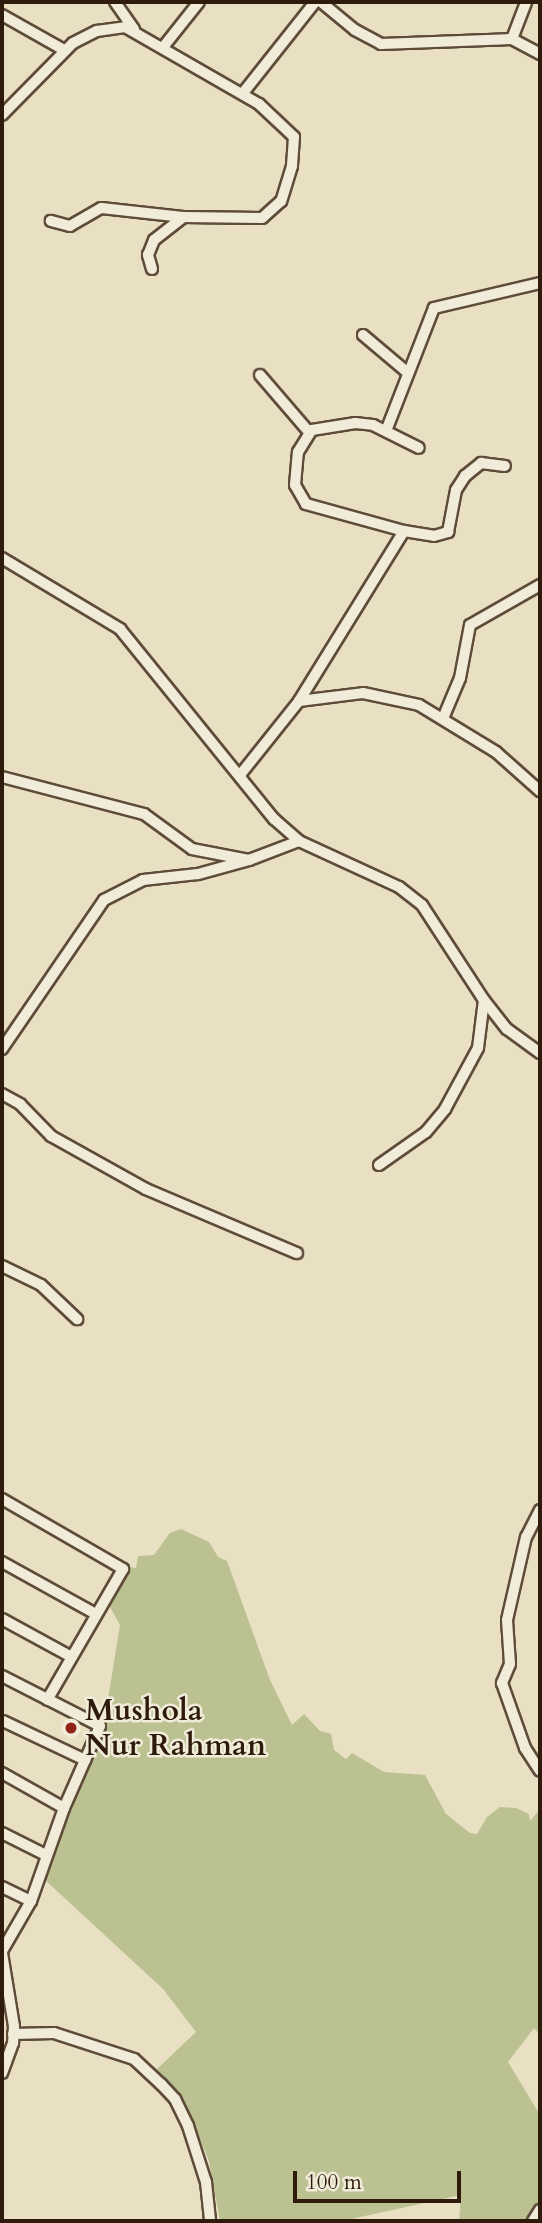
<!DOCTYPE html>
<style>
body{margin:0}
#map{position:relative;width:542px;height:2223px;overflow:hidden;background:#e9e0c4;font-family:Cardo,serif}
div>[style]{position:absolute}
.green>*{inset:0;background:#bbc191}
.roads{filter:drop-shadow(2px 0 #5e4c39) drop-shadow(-2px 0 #5e4c39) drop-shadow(0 2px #5e4c39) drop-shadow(0 -2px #5e4c39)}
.street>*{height:10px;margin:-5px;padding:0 5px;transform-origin:5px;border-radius:5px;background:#f1ebd9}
.dots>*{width:19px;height:19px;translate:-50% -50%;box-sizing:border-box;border:4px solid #f1ebd9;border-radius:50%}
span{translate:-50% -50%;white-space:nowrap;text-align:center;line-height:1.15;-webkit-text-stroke:5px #f1ebd9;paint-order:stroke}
.poi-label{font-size:30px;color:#2f1b0b;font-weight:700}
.left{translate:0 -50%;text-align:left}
.frame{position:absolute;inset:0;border:4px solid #2f1b0b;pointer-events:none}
.scale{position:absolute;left:293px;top:2171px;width:168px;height:32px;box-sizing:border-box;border:4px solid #2f1b0b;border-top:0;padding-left:9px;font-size:21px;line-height:24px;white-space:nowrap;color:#2f1b0b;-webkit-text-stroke:5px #f1ebd9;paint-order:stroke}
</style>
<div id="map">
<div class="green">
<div style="clip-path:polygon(181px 1529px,209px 1542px,218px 1557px,227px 1561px,270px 1680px,292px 1725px,304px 1714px,320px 1731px,331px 1734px,334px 1750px,346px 1759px,352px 1753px,384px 1772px,425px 1775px,446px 1814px,470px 1833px,477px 1834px,487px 1817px,500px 1807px,516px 1808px,529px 1814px,530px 1821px,540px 1809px,540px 2035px,534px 2028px,508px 2062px,540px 2115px,540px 2201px,526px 2221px,459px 2221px,461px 2195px,342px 2221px,220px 2221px,209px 2161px,190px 2114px,157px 2069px,196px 2032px,163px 1989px,44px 1879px,103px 1730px,120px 1625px,109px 1605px,130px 1567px,136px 1568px,138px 1556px,154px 1555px,170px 1533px)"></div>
</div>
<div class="roads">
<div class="street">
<div style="left:115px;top:2px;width:33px;rotate:55deg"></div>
<div style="left:321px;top:2px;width:44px;rotate:39.5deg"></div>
<div style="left:355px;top:30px;width:30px;rotate:28deg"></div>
<div style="left:381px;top:44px;width:131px;rotate:-2.2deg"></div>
<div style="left:512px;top:39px;width:32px;rotate:28deg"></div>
<div style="left:2px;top:15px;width:71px;rotate:29.4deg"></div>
<div style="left:512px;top:39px;width:40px;rotate:-69deg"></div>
<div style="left:164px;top:46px;width:56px;rotate:-51.5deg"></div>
<div style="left:243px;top:93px;width:116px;rotate:-51.6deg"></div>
<div style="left:2px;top:115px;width:101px;rotate:-45.4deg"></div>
<div style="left:73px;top:43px;width:27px;rotate:-27deg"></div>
<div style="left:97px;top:31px;width:28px;rotate:-8deg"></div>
<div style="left:125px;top:27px;width:155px;rotate:29.9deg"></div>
<div style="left:259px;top:104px;width:48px;rotate:43.3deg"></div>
<div style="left:294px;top:137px;width:29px;rotate:94deg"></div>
<div style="left:292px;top:166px;width:37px;rotate:107deg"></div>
<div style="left:281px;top:201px;width:25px;rotate:138deg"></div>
<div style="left:262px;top:218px;width:79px;rotate:-179.3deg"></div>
<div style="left:183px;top:217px;width:82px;rotate:-173.7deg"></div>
<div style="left:101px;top:208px;width:36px;rotate:150deg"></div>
<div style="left:70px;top:226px;width:20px;rotate:-165deg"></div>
<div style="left:152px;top:269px;width:15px;rotate:-106deg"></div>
<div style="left:148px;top:255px;width:16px;rotate:-68deg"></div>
<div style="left:154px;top:240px;width:37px;rotate:-38deg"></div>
<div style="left:363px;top:335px;width:57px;rotate:40.1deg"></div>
<div style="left:260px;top:375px;width:75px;rotate:49.3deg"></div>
<div style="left:386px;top:431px;width:132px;rotate:-68.7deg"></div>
<div style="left:434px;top:308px;width:109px;rotate:-13.3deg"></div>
<div style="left:404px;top:531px;width:102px;rotate:-164.6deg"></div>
<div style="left:306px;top:504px;width:22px;rotate:-120deg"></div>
<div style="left:295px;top:485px;width:33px;rotate:-85deg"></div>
<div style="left:298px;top:452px;width:26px;rotate:-58deg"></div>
<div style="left:312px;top:430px;width:44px;rotate:-9.2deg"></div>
<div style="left:355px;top:423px;width:18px;rotate:6deg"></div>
<div style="left:373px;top:425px;width:51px;rotate:26.6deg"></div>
<div style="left:2px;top:558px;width:138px;rotate:31deg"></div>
<div style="left:120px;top:629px;width:245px;rotate:51deg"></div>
<div style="left:274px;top:819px;width:33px;rotate:41deg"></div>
<div style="left:299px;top:841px;width:110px;rotate:24.7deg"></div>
<div style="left:399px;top:887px;width:29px;rotate:38deg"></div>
<div style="left:422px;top:905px;width:113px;rotate:56.9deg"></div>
<div style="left:484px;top:1000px;width:37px;rotate:52deg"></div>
<div style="left:507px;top:1029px;width:41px;rotate:36deg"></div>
<div style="left:299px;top:701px;width:64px;rotate:-7.1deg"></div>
<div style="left:363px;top:693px;width:57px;rotate:12.1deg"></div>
<div style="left:419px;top:705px;width:90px;rotate:31.4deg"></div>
<div style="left:496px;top:752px;width:59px;rotate:41.6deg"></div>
<div style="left:444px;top:716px;width:41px;rotate:-67.2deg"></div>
<div style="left:460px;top:678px;width:54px;rotate:-79.3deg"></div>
<div style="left:470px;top:625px;width:81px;rotate:-29.7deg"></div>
<div style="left:240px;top:775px;width:95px;rotate:-51.4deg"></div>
<div style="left:299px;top:701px;width:200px;rotate:-58.3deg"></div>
<div style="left:404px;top:531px;width:30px;rotate:9deg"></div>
<div style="left:434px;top:536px;width:15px;rotate:-16deg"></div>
<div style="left:448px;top:532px;width:43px;rotate:-79.2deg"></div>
<div style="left:456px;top:490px;width:17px;rotate:-57deg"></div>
<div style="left:465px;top:476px;width:21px;rotate:-39deg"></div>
<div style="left:481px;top:463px;width:24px;rotate:7deg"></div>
<div style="left:2px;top:777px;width:147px;rotate:14.6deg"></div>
<div style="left:144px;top:814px;width:59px;rotate:36.1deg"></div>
<div style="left:192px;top:849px;width:58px;rotate:10.9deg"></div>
<div style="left:249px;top:860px;width:53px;rotate:-20.8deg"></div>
<div style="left:2px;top:1049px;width:181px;rotate:-55.6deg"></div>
<div style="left:104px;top:900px;width:44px;rotate:-27.1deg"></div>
<div style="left:143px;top:880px;width:55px;rotate:-6.2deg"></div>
<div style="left:198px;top:874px;width:53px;rotate:-15.4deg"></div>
<div style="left:2px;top:1094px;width:21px;rotate:29deg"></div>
<div style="left:20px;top:1104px;width:45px;rotate:45.9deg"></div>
<div style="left:51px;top:1136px;width:109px;rotate:29.2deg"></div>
<div style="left:146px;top:1189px;width:164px;rotate:23deg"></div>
<div style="left:379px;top:1165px;width:57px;rotate:-35.1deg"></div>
<div style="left:426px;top:1132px;width:30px;rotate:-50deg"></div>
<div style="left:445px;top:1109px;width:69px;rotate:-61.6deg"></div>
<div style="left:478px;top:1048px;width:48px;rotate:-82.9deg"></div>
<div style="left:2px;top:1266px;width:43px;rotate:26deg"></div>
<div style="left:41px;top:1285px;width:50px;rotate:43.4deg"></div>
<div style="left:2px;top:1499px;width:140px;rotate:30deg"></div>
<div style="left:123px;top:1569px;width:151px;rotate:120.1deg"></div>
<div style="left:540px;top:1510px;width:30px;rotate:117deg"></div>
<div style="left:526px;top:1537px;width:85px;rotate:102.9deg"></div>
<div style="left:507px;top:1620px;width:44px;rotate:86.1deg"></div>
<div style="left:510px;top:1664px;width:21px;rotate:113deg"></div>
<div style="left:502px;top:1683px;width:69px;rotate:70.5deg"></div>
<div style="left:525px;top:1748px;width:27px;rotate:57deg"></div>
<div style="left:2px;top:1562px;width:107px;rotate:29deg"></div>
<div style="left:2px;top:1619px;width:77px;rotate:28.6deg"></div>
<div style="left:2px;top:1676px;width:110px;rotate:27deg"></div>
<div style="left:100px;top:1726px;width:90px;rotate:113.7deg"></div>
<div style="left:64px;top:1808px;width:99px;rotate:109.5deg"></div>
<div style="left:31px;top:1901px;width:58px;rotate:120.1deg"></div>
<div style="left:3px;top:1721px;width:91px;rotate:25.4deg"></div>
<div style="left:2px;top:1773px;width:71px;rotate:29.4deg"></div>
<div style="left:2px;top:1833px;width:49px;rotate:26.6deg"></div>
<div style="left:2px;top:1887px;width:32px;rotate:26deg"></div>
<div style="left:2px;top:1953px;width:74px;rotate:80.7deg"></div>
<div style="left:14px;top:2026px;width:17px;rotate:93deg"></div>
<div style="left:13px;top:2043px;width:32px;rotate:110deg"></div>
<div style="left:13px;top:2034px;width:41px;rotate:-1.4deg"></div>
<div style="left:54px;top:2033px;width:84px;rotate:18deg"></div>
<div style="left:134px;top:2059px;width:37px;rotate:43deg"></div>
<div style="left:161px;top:2084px;width:21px;rotate:47deg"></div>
<div style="left:175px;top:2099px;width:30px;rotate:64deg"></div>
<div style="left:188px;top:2126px;width:59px;rotate:72.2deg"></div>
<div style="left:206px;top:2182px;width:39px;rotate:84deg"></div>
<div style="left:533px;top:2221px;width:13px;rotate:-58deg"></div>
</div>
</div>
<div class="dots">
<div style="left:71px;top:1728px;background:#8f2418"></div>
</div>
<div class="poi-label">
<span class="left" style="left:85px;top:1728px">Mushola<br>Nur Rahman</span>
</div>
<div class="frame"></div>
<div class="scale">100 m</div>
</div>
